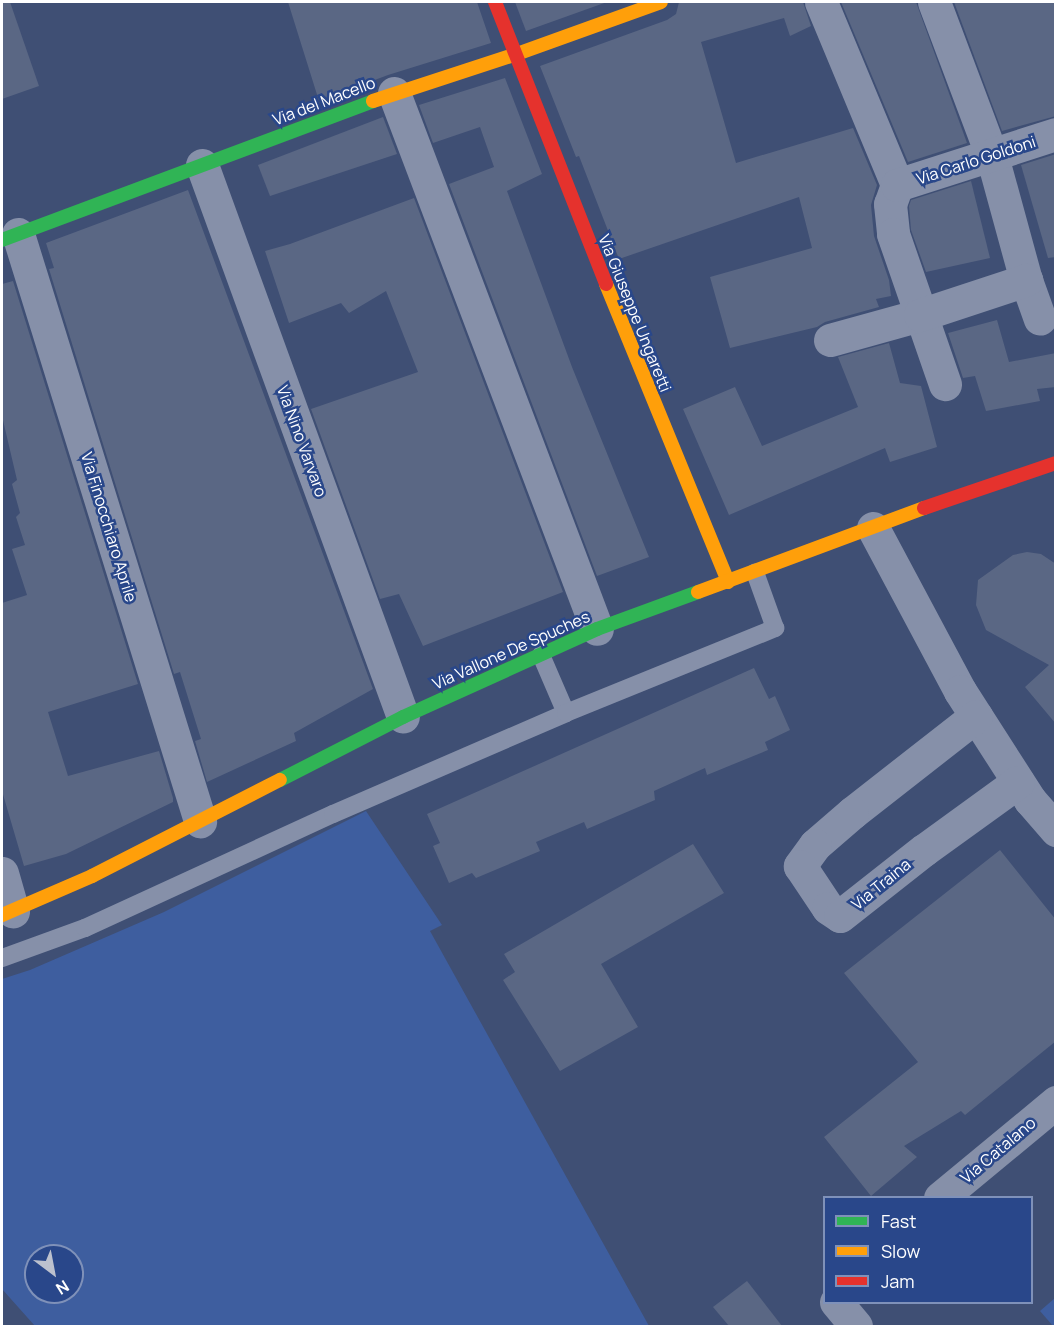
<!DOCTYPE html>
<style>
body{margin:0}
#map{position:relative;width:1057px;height:1328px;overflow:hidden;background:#3f4f74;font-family:Manrope,sans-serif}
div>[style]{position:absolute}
.green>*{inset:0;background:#3e5e9f}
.building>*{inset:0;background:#5a6784}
.lane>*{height:18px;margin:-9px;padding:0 9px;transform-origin:9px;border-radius:9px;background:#8690a9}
.street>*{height:33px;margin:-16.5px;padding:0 16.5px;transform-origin:16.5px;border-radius:16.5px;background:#8690a9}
.fast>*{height:14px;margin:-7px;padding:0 7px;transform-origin:7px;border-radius:7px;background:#30b455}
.slow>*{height:14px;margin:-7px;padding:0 7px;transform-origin:7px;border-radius:7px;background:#ff9f0a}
.jam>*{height:14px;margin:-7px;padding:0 7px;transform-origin:7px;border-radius:7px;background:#e5322d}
span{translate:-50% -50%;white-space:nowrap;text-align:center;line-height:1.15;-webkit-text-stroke:5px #29478a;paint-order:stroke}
.street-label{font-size:16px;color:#fff}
.frame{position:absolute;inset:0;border:3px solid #fff;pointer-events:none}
.legend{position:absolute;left:823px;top:1196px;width:210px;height:108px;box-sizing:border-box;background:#29478a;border:2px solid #7f91b9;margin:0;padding:8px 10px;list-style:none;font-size:18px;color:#fff}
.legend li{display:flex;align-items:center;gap:12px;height:30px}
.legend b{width:30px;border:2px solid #7f91b9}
.north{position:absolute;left:24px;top:1244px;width:60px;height:60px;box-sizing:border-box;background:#29478a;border:2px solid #7f91b9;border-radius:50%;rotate:148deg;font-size:16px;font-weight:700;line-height:24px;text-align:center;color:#fff}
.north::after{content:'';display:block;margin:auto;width:21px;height:27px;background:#bcc1ce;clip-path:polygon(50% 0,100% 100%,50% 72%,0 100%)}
</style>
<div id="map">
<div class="green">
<div style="clip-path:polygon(evenodd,366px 811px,442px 925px,430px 931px,649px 1326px,35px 1326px,2px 1289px,2px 979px,30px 970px,164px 912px,366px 811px,36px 1256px,72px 1256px,72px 1292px,36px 1292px,36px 1256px)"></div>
<div style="clip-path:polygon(1055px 1298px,1055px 1326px,1053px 1326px,1040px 1311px)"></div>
</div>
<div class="building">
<div style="clip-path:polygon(2px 2px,10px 2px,39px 86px,2px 99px)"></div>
<div style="clip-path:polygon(288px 2px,477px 2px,491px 43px,388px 75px,319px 101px)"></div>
<div style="clip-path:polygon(515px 2px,607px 2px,526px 31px)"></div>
<div style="clip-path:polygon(679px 2px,803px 2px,811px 26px,790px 36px,784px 18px,701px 42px,736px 163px,853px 128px,877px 185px,871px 205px,874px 236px,889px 280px,891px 296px,876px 299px,879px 307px,825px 322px,817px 327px,730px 348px,710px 277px,812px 248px,799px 197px,619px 259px,579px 156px,576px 157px,540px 66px,667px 20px,676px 14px)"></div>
<div style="clip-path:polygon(841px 2px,916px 2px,967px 143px,908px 162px)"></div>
<div style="clip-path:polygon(954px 2px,1056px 2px,1056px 116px,1002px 131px)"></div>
<div style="clip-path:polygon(505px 78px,542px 174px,507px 191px,572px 367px,649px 557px,597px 576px,449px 184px,494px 167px,480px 127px,433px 143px,419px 105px)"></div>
<div style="clip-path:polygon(383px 117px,397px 154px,270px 196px,258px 165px)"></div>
<div style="clip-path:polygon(1056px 154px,1056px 257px,1048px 258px,1021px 165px)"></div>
<div style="clip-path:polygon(971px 181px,990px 258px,926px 272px,911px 230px,909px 206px,911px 200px)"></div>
<div style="clip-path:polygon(188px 190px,373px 689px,294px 733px,296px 741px,207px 782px,195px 741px,201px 739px,180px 672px,174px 674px,49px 269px,54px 268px,46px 243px)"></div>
<div style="clip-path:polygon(414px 198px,563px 592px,423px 646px,399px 594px,380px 599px,311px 409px,418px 372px,386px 291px,349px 313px,341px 303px,289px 323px,265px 251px,290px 244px)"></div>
<div style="clip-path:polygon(13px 281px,138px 684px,48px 712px,68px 776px,159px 751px,173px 798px,173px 802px,66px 854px,24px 866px,2px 791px,2px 603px,27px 595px,12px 549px,25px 545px,16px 517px,20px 513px,12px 484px,17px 480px,2px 416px,2px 284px)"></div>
<div style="clip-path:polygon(997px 320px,1009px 362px,1056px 353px,1056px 387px,1037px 389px,1040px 401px,986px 411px,975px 376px,963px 378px,948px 333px)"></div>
<div style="clip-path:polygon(889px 343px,900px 383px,921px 386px,937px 447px,890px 462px,885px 448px,729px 515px,683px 409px,735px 387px,762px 446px,858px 407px,838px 357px)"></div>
<div style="clip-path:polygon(1027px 552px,1041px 554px,1056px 564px,1056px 724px,1025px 687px,1049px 665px,986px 630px,976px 605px,978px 580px,1013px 555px)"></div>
<div style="clip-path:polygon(754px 668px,769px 699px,775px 696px,790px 730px,765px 742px,768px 750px,707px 775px,705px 768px,654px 791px,655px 800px,587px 829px,584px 822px,536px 842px,540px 851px,476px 878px,472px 873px,449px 883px,433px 846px,440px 843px,427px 814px)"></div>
<div style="clip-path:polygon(693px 844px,724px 893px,601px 964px,638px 1027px,560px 1071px,503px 980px,515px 972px,504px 954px)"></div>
<div style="clip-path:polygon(1000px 850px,1056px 920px,1056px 1041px,965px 1115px,961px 1111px,904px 1146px,917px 1157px,871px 1196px,824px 1137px,918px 1062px,844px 973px)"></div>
<div style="clip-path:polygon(747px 1281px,782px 1326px,729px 1326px,713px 1307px)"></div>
</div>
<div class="lane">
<div style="left:541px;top:655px;width:63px;rotate:66.7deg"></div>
<div style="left:2px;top:958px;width:88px;rotate:-19.9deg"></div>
<div style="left:85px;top:928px;width:273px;rotate:-24.7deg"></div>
<div style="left:333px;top:814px;width:254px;rotate:-23.4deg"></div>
<div style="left:566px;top:713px;width:226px;rotate:-22.1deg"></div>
<div style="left:775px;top:628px;width:59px;rotate:-109.7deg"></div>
</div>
<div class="street">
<div style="left:821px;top:2px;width:198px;rotate:67.4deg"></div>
<div style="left:897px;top:185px;width:20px;rotate:110deg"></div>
<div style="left:890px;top:204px;width:30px;rotate:84deg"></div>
<div style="left:893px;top:234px;width:159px;rotate:70.9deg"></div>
<div style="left:934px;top:2px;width:165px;rotate:69.4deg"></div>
<div style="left:992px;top:156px;width:129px;rotate:74.7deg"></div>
<div style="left:1026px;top:280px;width:41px;rotate:70.3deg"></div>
<div style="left:394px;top:93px;width:573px;rotate:69.26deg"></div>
<div style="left:202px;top:165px;width:587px;rotate:69.99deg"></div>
<div style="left:897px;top:185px;width:167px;rotate:-17.8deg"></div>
<div style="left:18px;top:234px;width:615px;rotate:72.77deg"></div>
<div style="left:830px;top:340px;width:93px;rotate:-15.5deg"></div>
<div style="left:920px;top:315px;width:112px;rotate:-18.3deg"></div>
<div style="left:873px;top:528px;width:185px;rotate:61.9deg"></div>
<div style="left:960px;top:691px;width:130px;rotate:57.3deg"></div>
<div style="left:1030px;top:800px;width:40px;rotate:49deg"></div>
<div style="left:976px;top:716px;width:157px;rotate:142deg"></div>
<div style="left:852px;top:813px;width:49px;rotate:139.1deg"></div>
<div style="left:815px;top:845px;width:26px;rotate:126deg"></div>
<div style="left:800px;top:866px;width:50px;rotate:56.3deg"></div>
<div style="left:828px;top:908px;width:14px;rotate:34deg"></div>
<div style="left:840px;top:916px;width:107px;rotate:-38.2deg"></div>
<div style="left:924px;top:850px;width:116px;rotate:-35.9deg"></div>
<div style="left:2px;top:873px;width:40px;rotate:74deg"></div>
<div style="left:940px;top:1198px;width:151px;rotate:-39.6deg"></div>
<div style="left:836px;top:1302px;width:31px;rotate:50deg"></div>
</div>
<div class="fast">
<div style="left:2px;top:240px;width:396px;rotate:-20.5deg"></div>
<div style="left:280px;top:780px;width:138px;rotate:-27.1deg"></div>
<div style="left:403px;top:717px;width:213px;rotate:-24.4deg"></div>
<div style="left:597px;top:629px;width:108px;rotate:-20.1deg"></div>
</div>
<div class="slow">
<div style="left:373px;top:101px;width:148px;rotate:-18.1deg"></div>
<div style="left:514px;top:55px;width:156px;rotate:-19.8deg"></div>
<div style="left:606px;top:284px;width:322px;rotate:67.7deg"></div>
<div style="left:698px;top:592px;width:241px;rotate:-20.4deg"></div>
<div style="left:2px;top:915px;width:98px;rotate:-23.4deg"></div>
<div style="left:92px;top:876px;width:211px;rotate:-27.1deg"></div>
</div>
<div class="jam">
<div style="left:495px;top:2px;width:303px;rotate:68.5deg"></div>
<div style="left:924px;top:508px;width:139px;rotate:-18.8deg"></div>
</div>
<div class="street-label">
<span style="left:324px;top:101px;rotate:-21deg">Via del Macello</span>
<span style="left:976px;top:160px;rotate:-18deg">Via Carlo Goldoni</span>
<span style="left:635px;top:313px;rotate:68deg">Via Giuseppe Ungaretti</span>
<span style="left:302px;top:441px;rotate:70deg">Via Nino Varvaro</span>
<span style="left:109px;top:527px;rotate:73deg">Via Finocchiaro Aprile</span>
<span style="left:511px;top:650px;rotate:-24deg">Via Vallone De Spuches</span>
<span style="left:881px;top:884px;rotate:-39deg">Via Traina</span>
<span style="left:998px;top:1150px;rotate:-40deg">Via Catalano</span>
</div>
<div class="frame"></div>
<ul class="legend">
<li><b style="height:8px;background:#30b455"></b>Fast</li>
<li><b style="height:8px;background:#ff9f0a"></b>Slow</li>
<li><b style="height:8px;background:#e5322d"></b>Jam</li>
</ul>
<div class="north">N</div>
</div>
